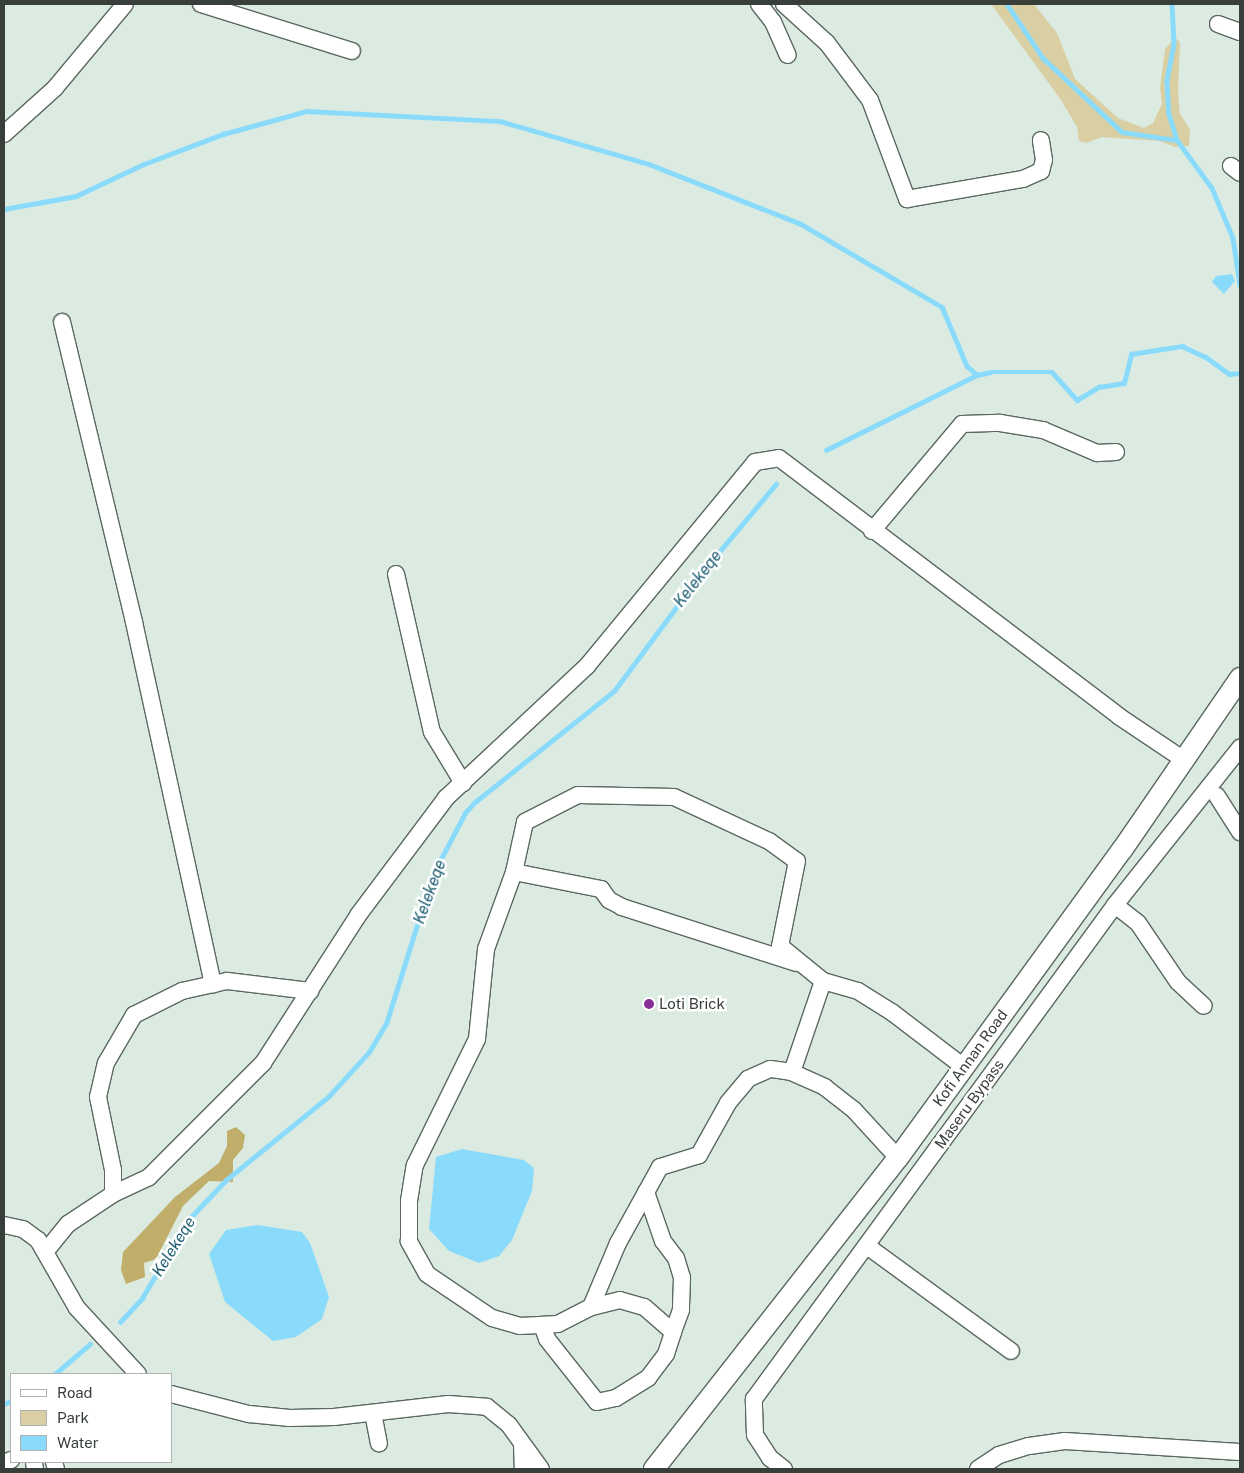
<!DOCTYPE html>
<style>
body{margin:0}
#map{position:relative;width:1244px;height:1473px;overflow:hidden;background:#dbebe1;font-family:"Public Sans",sans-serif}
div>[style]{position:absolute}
.green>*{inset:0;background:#dacfa2}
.forest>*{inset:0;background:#c0ae6a}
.water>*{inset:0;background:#8adbfb}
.stream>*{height:4.5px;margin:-2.25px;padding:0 2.25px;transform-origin:2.25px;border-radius:2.25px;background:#8adbfb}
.roads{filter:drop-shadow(1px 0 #5a6860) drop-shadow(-1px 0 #5a6860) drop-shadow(0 1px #5a6860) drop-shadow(0 -1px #5a6860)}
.minor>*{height:16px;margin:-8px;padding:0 8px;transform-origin:8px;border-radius:8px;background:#fff}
.major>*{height:20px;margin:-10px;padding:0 10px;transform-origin:10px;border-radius:10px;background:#fff}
.dots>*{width:14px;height:14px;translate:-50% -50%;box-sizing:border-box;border:2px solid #fff;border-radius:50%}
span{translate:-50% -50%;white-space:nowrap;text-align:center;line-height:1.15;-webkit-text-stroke:5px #fff;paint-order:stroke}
.poi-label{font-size:15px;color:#383f3b}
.left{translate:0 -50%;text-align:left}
.street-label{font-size:15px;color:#383f3b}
.water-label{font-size:16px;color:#1e5e73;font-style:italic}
.frame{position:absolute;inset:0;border:5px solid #383f3b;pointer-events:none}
.legend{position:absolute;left:10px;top:1373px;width:162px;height:90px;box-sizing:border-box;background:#fff;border:1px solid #afb2b1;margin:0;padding:6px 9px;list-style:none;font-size:15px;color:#383f3b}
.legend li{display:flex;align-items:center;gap:10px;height:25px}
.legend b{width:25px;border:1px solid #afb2b1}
</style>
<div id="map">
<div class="green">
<div style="clip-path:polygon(991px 4px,1034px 4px,1057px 33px,1075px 79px,1118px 118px,1144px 128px,1153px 123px,1162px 104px,1160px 88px,1165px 49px,1175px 38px,1180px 42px,1178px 93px,1180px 114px,1190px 129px,1189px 146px,1175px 147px,1160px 141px,1102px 137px,1086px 143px,1079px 141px,1077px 127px,1061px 100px)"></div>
</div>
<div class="forest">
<div style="clip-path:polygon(236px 1127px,245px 1135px,243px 1148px,233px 1160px,233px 1182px,209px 1181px,183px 1206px,156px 1259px,144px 1263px,145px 1277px,126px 1284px,121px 1270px,123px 1252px,175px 1197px,219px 1163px,227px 1146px,227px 1131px)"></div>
</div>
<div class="water">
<div style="clip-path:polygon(1232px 274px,1235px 281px,1224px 294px,1212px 282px,1216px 276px)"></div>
<div style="clip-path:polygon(462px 1149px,524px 1160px,534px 1168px,532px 1191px,512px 1240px,499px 1256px,479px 1263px,449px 1251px,429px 1229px,436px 1157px)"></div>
<div style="clip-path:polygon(258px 1225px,302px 1232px,310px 1243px,329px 1297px,322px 1319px,296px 1337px,273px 1341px,225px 1302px,209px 1254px,226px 1230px)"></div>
</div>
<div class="stream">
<div style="left:1007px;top:4px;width:65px;rotate:56.3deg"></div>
<div style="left:1043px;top:58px;width:108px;rotate:43.1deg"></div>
<div style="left:1122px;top:132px;width:56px;rotate:8.3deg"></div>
<div style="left:1172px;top:4px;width:40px;rotate:87.1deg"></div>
<div style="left:1174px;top:44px;width:38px;rotate:101deg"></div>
<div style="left:1167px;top:81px;width:33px;rotate:87deg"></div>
<div style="left:1169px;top:114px;width:27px;rotate:73deg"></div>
<div style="left:1177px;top:140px;width:59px;rotate:53.9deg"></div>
<div style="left:1212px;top:188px;width:54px;rotate:67.2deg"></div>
<div style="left:1233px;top:238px;width:48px;rotate:81.5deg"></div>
<div style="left:4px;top:209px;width:73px;rotate:-10.2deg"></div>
<div style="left:76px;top:196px;width:75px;rotate:-25.2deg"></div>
<div style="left:144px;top:164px;width:85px;rotate:-20.8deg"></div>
<div style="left:223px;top:134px;width:87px;rotate:-15.3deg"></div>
<div style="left:307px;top:111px;width:193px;rotate:3deg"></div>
<div style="left:500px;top:121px;width:155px;rotate:16.1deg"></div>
<div style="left:649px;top:164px;width:163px;rotate:21.5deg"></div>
<div style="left:801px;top:224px;width:164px;rotate:30.5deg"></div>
<div style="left:942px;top:307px;width:64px;rotate:67deg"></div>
<div style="left:967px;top:366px;width:13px;rotate:42deg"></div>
<div style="left:826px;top:450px;width:169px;rotate:-26.4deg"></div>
<div style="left:977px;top:375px;width:14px;rotate:-12deg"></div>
<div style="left:991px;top:372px;width:61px"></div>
<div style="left:1052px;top:372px;width:38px;rotate:48deg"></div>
<div style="left:1077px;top:400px;width:26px;rotate:-31deg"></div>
<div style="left:1099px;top:387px;width:25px;rotate:-9deg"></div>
<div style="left:1124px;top:383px;width:30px;rotate:-76deg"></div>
<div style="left:1131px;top:354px;width:52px;rotate:-8.9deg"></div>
<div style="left:1182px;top:346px;width:26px;rotate:25deg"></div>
<div style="left:1206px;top:357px;width:29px;rotate:36deg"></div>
<div style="left:1229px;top:374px;width:11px;rotate:-5deg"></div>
<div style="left:120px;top:1322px;width:33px;rotate:-47deg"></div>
<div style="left:142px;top:1298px;width:93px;rotate:-59deg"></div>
<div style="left:190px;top:1218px;width:52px;rotate:-46.5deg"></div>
<div style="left:226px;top:1180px;width:133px;rotate:-39.2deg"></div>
<div style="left:329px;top:1096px;width:59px;rotate:-47.7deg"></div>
<div style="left:369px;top:1052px;width:33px;rotate:-59deg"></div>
<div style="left:386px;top:1024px;width:157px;rotate:-72.6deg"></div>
<div style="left:433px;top:874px;width:69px;rotate:-62.3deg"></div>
<div style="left:465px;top:813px;width:15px;rotate:-48deg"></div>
<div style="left:475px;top:802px;width:178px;rotate:-38.6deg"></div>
<div style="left:614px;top:691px;width:151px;rotate:-53.4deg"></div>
<div style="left:704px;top:570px;width:112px;rotate:-50.1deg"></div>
<div style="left:55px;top:1374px;width:46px;rotate:-40.6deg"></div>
<div style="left:4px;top:1404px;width:8px;rotate:-23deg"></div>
</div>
<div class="roads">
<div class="minor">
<div style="left:201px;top:4px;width:158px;rotate:17.3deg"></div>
<div style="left:759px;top:4px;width:23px;rotate:52deg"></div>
<div style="left:773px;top:22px;width:36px;rotate:66deg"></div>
<div style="left:784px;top:4px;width:58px;rotate:42.2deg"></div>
<div style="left:827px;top:43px;width:71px;rotate:53deg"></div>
<div style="left:870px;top:100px;width:106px;rotate:69.5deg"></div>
<div style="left:907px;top:199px;width:118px;rotate:-9.8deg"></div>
<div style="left:1023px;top:179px;width:20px;rotate:-24deg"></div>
<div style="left:1041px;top:171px;width:11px;rotate:-75deg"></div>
<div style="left:1044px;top:160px;width:20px;rotate:-99deg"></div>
<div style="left:1218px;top:24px;width:23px;rotate:20deg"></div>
<div style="left:4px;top:134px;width:69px;rotate:-42deg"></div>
<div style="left:55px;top:88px;width:109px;rotate:-50.2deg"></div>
<div style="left:1231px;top:166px;width:11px;rotate:38deg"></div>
<div style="left:62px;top:322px;width:309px;rotate:76.5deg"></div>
<div style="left:134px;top:622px;width:371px;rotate:77.7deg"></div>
<div style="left:872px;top:531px;width:140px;rotate:-49.9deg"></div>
<div style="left:962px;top:424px;width:38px;rotate:-2deg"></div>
<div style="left:1000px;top:423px;width:44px;rotate:9.2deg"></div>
<div style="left:1043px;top:430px;width:59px;rotate:23.1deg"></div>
<div style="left:1097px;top:453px;width:19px;rotate:-3deg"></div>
<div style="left:396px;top:574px;width:162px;rotate:77.2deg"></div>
<div style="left:432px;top:732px;width:60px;rotate:58.7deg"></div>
<div style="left:1217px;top:796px;width:43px;rotate:57.4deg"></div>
<div style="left:514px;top:872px;width:89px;rotate:11.1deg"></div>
<div style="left:601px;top:889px;width:14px;rotate:54deg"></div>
<div style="left:609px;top:900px;width:15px;rotate:28deg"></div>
<div style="left:622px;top:907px;width:183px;rotate:17.8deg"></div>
<div style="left:1115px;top:905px;width:29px;rotate:38deg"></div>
<div style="left:1138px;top:923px;width:71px;rotate:55.9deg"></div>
<div style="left:1178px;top:982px;width:35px;rotate:43deg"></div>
<div style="left:792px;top:1072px;width:96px;rotate:-71.2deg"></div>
<div style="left:898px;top:1158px;width:65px;rotate:-132.5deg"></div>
<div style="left:854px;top:1110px;width:37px;rotate:-142deg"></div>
<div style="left:825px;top:1087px;width:36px;rotate:-156deg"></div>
<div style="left:792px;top:1072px;width:22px;rotate:-172deg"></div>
<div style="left:770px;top:1069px;width:24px;rotate:156deg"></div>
<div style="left:748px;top:1079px;width:31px;rotate:130deg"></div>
<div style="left:728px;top:1103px;width:60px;rotate:119.1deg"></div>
<div style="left:699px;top:1155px;width:41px;rotate:162.9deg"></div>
<div style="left:660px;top:1167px;width:87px;rotate:118.9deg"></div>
<div style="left:618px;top:1243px;width:69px;rotate:112.9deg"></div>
<div style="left:591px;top:1307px;width:37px;rotate:153deg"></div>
<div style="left:558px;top:1324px;width:38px;rotate:177deg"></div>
<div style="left:520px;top:1326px;width:29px;rotate:-164deg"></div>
<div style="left:492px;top:1318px;width:78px;rotate:-145.9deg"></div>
<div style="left:427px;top:1274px;width:38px;rotate:-119deg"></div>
<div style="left:409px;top:1241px;width:40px;rotate:-90deg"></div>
<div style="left:409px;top:1201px;width:36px;rotate:-81deg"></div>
<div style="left:415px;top:1165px;width:140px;rotate:-63.8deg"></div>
<div style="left:477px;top:1039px;width:90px;rotate:-84.3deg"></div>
<div style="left:486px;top:949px;width:82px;rotate:-70deg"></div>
<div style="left:514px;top:872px;width:51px;rotate:-77.6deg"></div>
<div style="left:525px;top:822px;width:59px;rotate:-27deg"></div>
<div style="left:578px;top:795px;width:96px;rotate:1.2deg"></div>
<div style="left:674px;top:797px;width:105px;rotate:24.9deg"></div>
<div style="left:769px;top:841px;width:34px;rotate:36deg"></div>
<div style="left:797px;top:861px;width:87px;rotate:101.3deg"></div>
<div style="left:780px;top:946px;width:55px;rotate:39.1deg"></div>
<div style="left:823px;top:981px;width:36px;rotate:16deg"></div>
<div style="left:858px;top:991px;width:41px;rotate:32.2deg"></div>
<div style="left:893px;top:1013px;width:89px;rotate:37.3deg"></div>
<div style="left:646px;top:1192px;width:52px;rotate:70.9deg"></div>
<div style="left:663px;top:1241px;width:21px;rotate:53deg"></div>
<div style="left:676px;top:1258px;width:21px;rotate:73deg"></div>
<div style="left:682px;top:1278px;width:32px;rotate:92deg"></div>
<div style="left:681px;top:1310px;width:23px;rotate:110deg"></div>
<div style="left:113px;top:1194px;width:24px;rotate:-90deg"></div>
<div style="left:113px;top:1170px;width:75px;rotate:-101.6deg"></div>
<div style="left:98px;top:1097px;width:35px;rotate:-77deg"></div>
<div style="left:106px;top:1063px;width:56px;rotate:-59.7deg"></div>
<div style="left:134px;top:1015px;width:54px;rotate:-26.6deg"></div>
<div style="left:182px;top:991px;width:46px;rotate:-12.5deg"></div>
<div style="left:227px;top:981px;width:84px;rotate:6.9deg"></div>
<div style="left:4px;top:1225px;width:19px;rotate:12deg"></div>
<div style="left:23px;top:1229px;width:19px;rotate:36deg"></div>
<div style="left:38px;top:1240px;width:78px;rotate:60.2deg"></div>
<div style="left:77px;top:1308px;width:90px;rotate:47.3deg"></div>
<div style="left:867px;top:1246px;width:178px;rotate:36.1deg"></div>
<div style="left:46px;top:1251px;width:35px;rotate:-51deg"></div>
<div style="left:68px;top:1224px;width:54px;rotate:-33.7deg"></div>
<div style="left:113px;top:1194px;width:40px;rotate:-25deg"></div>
<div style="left:149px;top:1177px;width:161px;rotate:-45deg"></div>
<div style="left:263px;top:1063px;width:177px;rotate:-57.2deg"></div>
<div style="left:359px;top:914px;width:145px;rotate:-53.1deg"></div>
<div style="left:446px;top:798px;width:193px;rotate:-43.1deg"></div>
<div style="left:587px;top:666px;width:264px;rotate:-50.5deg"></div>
<div style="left:755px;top:462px;width:24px;rotate:-9deg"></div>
<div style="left:779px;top:458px;width:428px;rotate:37.2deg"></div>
<div style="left:1120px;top:717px;width:77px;rotate:33.9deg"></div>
<div style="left:542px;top:1325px;width:15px;rotate:70deg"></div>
<div style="left:547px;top:1339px;width:80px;rotate:51.6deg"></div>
<div style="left:597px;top:1402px;width:19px;rotate:-12deg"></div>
<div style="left:616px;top:1398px;width:38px;rotate:-32deg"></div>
<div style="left:648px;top:1378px;width:30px;rotate:-53deg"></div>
<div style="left:666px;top:1354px;width:23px;rotate:-72deg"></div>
<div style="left:673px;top:1332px;width:38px;rotate:-139deg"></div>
<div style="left:644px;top:1307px;width:25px;rotate:-164deg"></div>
<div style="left:620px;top:1300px;width:30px;rotate:166deg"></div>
<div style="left:171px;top:1394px;width:81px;rotate:14.4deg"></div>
<div style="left:249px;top:1414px;width:41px;rotate:5.6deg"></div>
<div style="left:290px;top:1418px;width:44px;rotate:-1.3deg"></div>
<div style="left:334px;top:1417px;width:115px;rotate:-6.5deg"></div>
<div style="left:448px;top:1404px;width:39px;rotate:4deg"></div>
<div style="left:487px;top:1407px;width:28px;rotate:39deg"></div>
<div style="left:509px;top:1425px;width:54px;rotate:54deg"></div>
<div style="left:373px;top:1413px;width:31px;rotate:79deg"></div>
<div style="left:522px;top:1444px;width:25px;rotate:88deg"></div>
<div style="left:34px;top:1462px;width:7px;rotate:82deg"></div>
<div style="left:54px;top:1462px;width:7px;rotate:74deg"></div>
<div style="left:4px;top:1463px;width:8px;rotate:-23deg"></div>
<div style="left:784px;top:1469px;width:18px;rotate:-142deg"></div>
<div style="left:770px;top:1458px;width:27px;rotate:-123deg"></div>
<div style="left:755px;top:1435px;width:36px;rotate:-92deg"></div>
<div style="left:754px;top:1399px;width:612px;rotate:-53.84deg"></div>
<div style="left:1115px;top:905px;width:201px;rotate:-51.5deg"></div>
<div style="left:978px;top:1469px;width:25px;rotate:-34deg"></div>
<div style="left:999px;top:1455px;width:31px;rotate:-17deg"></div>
<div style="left:1029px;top:1446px;width:36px;rotate:-8deg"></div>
<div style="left:1065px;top:1441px;width:175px;rotate:3.6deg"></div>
</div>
<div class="major">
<div style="left:654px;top:1469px;width:395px;rotate:-51.9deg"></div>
<div style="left:898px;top:1158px;width:381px;rotate:-54deg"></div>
<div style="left:1122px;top:850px;width:209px;rotate:-55.5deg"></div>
</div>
</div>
<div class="dots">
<div style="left:649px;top:1004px;background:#882d98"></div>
</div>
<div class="poi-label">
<span class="left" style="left:659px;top:1004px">Loti Brick</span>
</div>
<div class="street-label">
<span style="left:970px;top:1058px;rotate:-54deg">Kofi Annan Road</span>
<span style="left:969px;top:1104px;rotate:-54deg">Maseru Bypass</span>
</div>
<div class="water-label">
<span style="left:698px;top:579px;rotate:-52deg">Kelekeqe</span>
<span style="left:430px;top:892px;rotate:-70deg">Kelekeqe</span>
<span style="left:174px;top:1247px;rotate:-58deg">Kelekeqe</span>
</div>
<div class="frame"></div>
<ul class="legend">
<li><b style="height:6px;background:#fff"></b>Road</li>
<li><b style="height:14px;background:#dacfa2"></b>Park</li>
<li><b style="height:14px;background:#8adbfb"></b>Water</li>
</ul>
</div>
